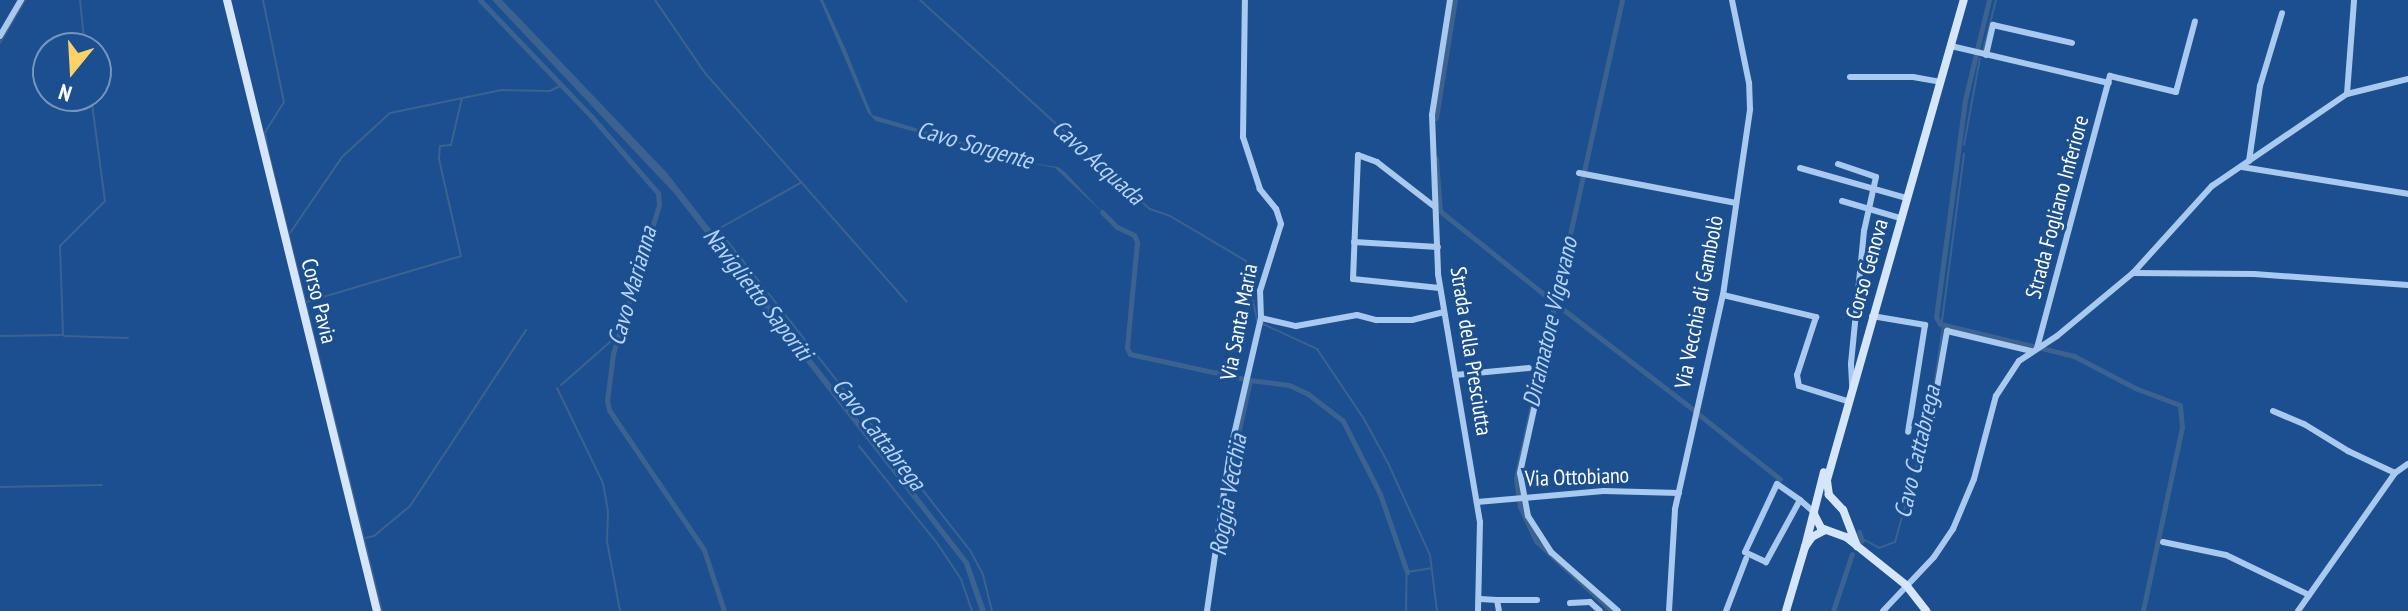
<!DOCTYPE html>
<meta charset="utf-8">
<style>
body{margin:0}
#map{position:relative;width:2408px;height:611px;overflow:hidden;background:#1b4f8f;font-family:"PT Sans Narrow",sans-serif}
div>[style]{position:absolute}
.water>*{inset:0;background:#3c6290}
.stream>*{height:2px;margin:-1px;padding:0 1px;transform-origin:1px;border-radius:1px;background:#3c6290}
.canal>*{height:5px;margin:-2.5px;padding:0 2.5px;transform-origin:2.5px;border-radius:2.5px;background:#3c6290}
.street>*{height:6px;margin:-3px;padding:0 3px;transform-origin:3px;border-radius:3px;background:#a9c9ee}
.secondary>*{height:8px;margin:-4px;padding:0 4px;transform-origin:4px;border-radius:4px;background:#d6e6fa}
span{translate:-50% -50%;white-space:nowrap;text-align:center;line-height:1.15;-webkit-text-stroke:6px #1b4f8f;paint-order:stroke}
.street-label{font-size:22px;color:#fff}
.water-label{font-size:24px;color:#b5d3f5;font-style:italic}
.north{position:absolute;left:32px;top:32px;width:80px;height:80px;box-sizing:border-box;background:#1b4f8f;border:2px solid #7695bc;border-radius:50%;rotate:198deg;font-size:22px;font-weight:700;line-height:32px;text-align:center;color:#fff}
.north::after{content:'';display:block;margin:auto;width:28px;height:36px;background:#ffd166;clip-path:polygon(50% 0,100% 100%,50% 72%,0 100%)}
</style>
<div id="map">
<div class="water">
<div style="clip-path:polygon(492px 0,502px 0,667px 173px,969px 562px,986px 611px,980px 611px,964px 564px,674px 193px)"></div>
<div style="clip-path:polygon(820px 0,823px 0,846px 50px,872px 115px,1032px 163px,1058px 167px,1065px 172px,1104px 214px,1055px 168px,1024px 162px,876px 121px,868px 113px)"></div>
</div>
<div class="stream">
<div style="left:80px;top:0;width:48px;rotate:84.1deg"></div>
<div style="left:263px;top:0;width:104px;rotate:78.4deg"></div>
<div style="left:284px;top:102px;width:36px;rotate:122deg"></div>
<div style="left:265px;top:133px;width:22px;rotate:80deg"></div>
<div style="left:269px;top:155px;width:470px;rotate:76.1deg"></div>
<div style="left:655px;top:0;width:88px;rotate:55.6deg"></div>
<div style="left:705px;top:73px;width:305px;rotate:48.6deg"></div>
<div style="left:920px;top:0;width:311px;rotate:42.3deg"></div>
<div style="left:1150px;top:209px;width:21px;rotate:19deg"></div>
<div style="left:1170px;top:216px;width:88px;rotate:30.6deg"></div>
<div style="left:1246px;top:261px;width:61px;rotate:79.6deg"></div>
<div style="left:0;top:43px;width:50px;rotate:-59.8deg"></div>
<div style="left:1983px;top:50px;width:52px;rotate:-75.4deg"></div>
<div style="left:1964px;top:145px;width:88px;rotate:-79.6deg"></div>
<div style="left:718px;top:229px;width:410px;rotate:51.9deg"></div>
<div style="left:971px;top:552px;width:26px;rotate:62deg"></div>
<div style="left:983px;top:575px;width:37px;rotate:76deg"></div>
<div style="left:713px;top:232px;width:102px;rotate:-29.3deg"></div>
<div style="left:290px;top:233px;width:92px;rotate:-55.6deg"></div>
<div style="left:342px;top:157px;width:65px;rotate:-42.5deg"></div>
<div style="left:390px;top:113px;width:114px;rotate:-11.6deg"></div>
<div style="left:502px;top:90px;width:48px;rotate:1.2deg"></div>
<div style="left:550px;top:91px;width:11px;rotate:-27deg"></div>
<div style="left:306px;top:302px;width:162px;rotate:-16.5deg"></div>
<div style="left:461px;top:256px;width:99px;rotate:-102.8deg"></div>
<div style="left:439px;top:159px;width:13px;rotate:-86deg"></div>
<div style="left:440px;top:146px;width:11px;rotate:-5deg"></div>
<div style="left:451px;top:145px;width:48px;rotate:-76.8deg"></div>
<div style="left:1942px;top:321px;width:169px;rotate:-82.5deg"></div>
<div style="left:1263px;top:324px;width:60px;rotate:24.8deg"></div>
<div style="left:1317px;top:349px;width:84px;rotate:56.1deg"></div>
<div style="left:1364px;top:419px;width:50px;rotate:61.4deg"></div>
<div style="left:1388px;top:463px;width:101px;rotate:65.5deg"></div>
<div style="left:1430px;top:555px;width:56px;rotate:82.9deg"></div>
<div style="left:0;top:336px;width:63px;rotate:-0.9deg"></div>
<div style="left:63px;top:335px;width:89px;rotate:-91.9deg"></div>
<div style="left:60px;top:246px;width:64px;rotate:-45deg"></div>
<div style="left:105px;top:201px;width:106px;rotate:-97.6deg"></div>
<div style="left:64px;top:336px;width:64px;rotate:1.8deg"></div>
<div style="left:561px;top:385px;width:77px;rotate:-41.3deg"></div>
<div style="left:557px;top:388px;width:106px;rotate:64.2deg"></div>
<div style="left:603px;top:483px;width:29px;rotate:80deg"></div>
<div style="left:608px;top:512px;width:29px;rotate:92deg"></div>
<div style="left:607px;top:541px;width:71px;rotate:79.5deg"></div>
<div style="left:1930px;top:414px;width:89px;rotate:-81.6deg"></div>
<div style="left:859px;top:446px;width:124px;rotate:51.2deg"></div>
<div style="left:937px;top:543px;width:43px;rotate:56.3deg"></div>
<div style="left:961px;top:579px;width:34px;rotate:71deg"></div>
<div style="left:0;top:487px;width:102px;rotate:-1.1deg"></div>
<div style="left:365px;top:538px;width:9px;rotate:-13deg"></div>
<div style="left:374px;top:536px;width:47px;rotate:-39.8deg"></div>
<div style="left:410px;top:506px;width:211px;rotate:-56.6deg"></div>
<div style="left:1863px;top:539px;width:18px;rotate:29deg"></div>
<div style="left:1879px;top:548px;width:17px;rotate:-21deg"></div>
<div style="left:1895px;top:542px;width:114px;rotate:-74.3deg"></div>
<div style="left:1406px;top:611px;width:39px;rotate:-89deg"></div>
<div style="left:1407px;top:572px;width:24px;rotate:-9deg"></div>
</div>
<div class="canal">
<div style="left:480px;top:0;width:161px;rotate:46.3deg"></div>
<div style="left:591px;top:116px;width:102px;rotate:49deg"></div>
<div style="left:658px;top:193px;width:12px;rotate:85deg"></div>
<div style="left:659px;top:205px;width:156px;rotate:107.2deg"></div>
<div style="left:613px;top:354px;width:47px;rotate:97.3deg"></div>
<div style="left:607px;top:401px;width:9px;rotate:77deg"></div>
<div style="left:609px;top:410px;width:169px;rotate:55.8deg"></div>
<div style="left:704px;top:550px;width:64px;rotate:71.8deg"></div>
<div style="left:1989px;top:0;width:103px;rotate:103.5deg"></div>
<div style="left:1965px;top:100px;width:219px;rotate:97.6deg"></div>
<div style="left:1936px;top:317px;width:8px;rotate:60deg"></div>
<div style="left:1940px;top:324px;width:138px;rotate:13.4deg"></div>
<div style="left:2074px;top:356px;width:69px;rotate:27.7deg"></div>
<div style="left:2135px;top:388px;width:48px;rotate:20.7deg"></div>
<div style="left:2180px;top:405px;width:22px;rotate:85deg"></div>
<div style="left:2182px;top:427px;width:188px;rotate:102deg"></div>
<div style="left:1436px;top:118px;width:120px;rotate:-80.9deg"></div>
<div style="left:1436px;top:158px;width:53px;rotate:85.7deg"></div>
<div style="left:1440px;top:211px;width:142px;rotate:38.7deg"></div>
<div style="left:1102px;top:212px;width:21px;rotate:45deg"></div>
<div style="left:1117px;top:227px;width:19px;rotate:25deg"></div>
<div style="left:1134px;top:235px;width:8px;rotate:67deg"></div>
<div style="left:1137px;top:242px;width:106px;rotate:95.4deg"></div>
<div style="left:1127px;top:348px;width:7px;rotate:63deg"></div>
<div style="left:1130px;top:354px;width:118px;rotate:12.3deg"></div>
<div style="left:1560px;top:307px;width:170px;rotate:37.6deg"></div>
<div style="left:1249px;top:380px;width:40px;rotate:7.1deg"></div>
<div style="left:1289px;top:385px;width:21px;rotate:25deg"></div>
<div style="left:1308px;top:394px;width:44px;rotate:37.6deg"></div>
<div style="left:1343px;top:421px;width:82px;rotate:63.1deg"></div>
<div style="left:1380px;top:494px;width:83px;rotate:70.9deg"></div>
<div style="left:1697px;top:413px;width:106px;rotate:38.5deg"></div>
<div style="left:1229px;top:475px;width:97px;rotate:-77.5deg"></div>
<div style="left:1859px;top:532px;width:9px;rotate:72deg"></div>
<div style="left:1612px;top:611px;width:103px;rotate:-137.4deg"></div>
<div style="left:1536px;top:541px;width:38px;rotate:-115deg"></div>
<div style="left:1520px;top:507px;width:29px;rotate:-98deg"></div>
<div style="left:1516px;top:478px;width:490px;rotate:-77.5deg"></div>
<div style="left:1833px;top:611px;width:60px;rotate:-71.6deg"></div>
</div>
<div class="street">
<div style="left:1450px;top:0;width:116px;rotate:98.9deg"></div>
<div style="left:1432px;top:115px;width:159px;rotate:87.8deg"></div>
<div style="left:1438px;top:274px;width:252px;rotate:80.4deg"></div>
<div style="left:1480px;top:522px;width:89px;rotate:91.3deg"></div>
<div style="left:0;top:36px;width:42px;rotate:-59.7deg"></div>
<div style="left:1951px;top:46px;width:162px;rotate:13.2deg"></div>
<div style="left:1986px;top:55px;width:31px;rotate:-77deg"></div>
<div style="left:1993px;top:25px;width:81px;rotate:12.8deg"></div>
<div style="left:1850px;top:77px;width:63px"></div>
<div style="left:1913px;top:77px;width:28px;rotate:10deg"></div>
<div style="left:2347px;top:94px;width:94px;rotate:-85.7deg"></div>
<div style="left:2249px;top:161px;width:76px;rotate:-81.7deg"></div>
<div style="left:2260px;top:86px;width:76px;rotate:-73.2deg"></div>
<div style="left:1838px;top:164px;width:40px;rotate:18.9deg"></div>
<div style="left:1876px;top:177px;width:55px;rotate:102.5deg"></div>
<div style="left:1864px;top:231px;width:134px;rotate:95.6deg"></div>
<div style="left:1851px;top:364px;width:22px;rotate:87deg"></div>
<div style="left:2242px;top:167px;width:168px;rotate:9.2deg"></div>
<div style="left:1800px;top:168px;width:110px;rotate:15.8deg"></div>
<div style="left:1579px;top:173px;width:160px;rotate:10.8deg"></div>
<div style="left:1842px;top:201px;width:60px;rotate:16.3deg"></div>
<div style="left:1435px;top:207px;width:73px;rotate:-142.2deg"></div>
<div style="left:1377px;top:162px;width:20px;rotate:-160deg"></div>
<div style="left:1358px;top:155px;width:124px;rotate:92.3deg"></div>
<div style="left:1353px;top:279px;width:87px;rotate:5.9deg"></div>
<div style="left:1354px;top:242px;width:84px;rotate:3.4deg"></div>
<div style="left:2133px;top:273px;width:121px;rotate:0.5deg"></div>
<div style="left:2254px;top:274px;width:154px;rotate:4.1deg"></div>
<div style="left:1723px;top:295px;width:96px;rotate:13.3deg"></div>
<div style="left:1816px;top:317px;width:61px;rotate:108.1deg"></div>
<div style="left:1797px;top:375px;width:11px;rotate:80deg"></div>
<div style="left:1799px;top:386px;width:50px;rotate:17.4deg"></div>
<div style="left:1872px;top:316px;width:54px;rotate:9.6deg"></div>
<div style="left:1925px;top:325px;width:108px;rotate:99deg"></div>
<div style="left:1261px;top:318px;width:36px;rotate:13deg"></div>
<div style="left:1296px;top:326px;width:62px;rotate:-10.2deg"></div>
<div style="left:1357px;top:315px;width:20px;rotate:15deg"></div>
<div style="left:1376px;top:320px;width:36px"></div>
<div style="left:1412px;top:320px;width:33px;rotate:-14deg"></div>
<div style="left:2037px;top:348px;width:282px;rotate:-75deg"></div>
<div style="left:2110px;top:76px;width:68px;rotate:13.6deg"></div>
<div style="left:2176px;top:92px;width:73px;rotate:-75deg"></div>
<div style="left:1455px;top:375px;width:74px;rotate:-5.4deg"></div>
<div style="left:1536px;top:400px;width:75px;rotate:102.4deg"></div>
<div style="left:1520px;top:473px;width:44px;rotate:79.5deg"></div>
<div style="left:1528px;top:516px;width:43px;rotate:57.4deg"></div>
<div style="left:1551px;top:552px;width:89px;rotate:41.4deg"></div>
<div style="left:2273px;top:411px;width:34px;rotate:23deg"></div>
<div style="left:2304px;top:424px;width:52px;rotate:31.5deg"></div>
<div style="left:2348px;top:451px;width:52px;rotate:25.1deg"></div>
<div style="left:1929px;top:434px;width:105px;rotate:-80.1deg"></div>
<div style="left:1947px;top:331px;width:86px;rotate:13.4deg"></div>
<div style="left:1800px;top:500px;width:71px;rotate:118.7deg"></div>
<div style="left:1766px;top:562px;width:23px;rotate:-155deg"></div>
<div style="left:1745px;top:552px;width:75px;rotate:-64.8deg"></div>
<div style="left:1777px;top:484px;width:28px;rotate:35deg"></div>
<div style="left:1800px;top:500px;width:20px;rotate:41deg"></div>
<div style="left:1477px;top:502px;width:127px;rotate:-5deg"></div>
<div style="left:1604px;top:491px;width:75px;rotate:1.5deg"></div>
<div style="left:2163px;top:542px;width:64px;rotate:11.7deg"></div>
<div style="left:2226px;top:555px;width:92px;rotate:25.7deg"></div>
<div style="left:1480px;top:599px;width:17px;rotate:3deg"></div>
<div style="left:1497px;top:600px;width:11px;rotate:80deg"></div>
<div style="left:1497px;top:600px;width:40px"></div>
<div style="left:1570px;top:603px;width:20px;rotate:-3deg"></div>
<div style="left:1590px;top:602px;width:13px;rotate:42deg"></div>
<div style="left:1207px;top:611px;width:161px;rotate:-81.8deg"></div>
<div style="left:1230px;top:452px;width:138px;rotate:-77deg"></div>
<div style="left:1261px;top:318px;width:27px;rotate:-92deg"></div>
<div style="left:1260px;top:291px;width:70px;rotate:-72.6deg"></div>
<div style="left:1281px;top:224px;width:16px;rotate:-108deg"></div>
<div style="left:1276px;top:209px;width:26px;rotate:-129deg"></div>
<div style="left:1260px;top:189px;width:55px;rotate:-108.1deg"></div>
<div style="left:1243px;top:137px;width:137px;rotate:-89.2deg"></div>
<div style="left:1669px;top:611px;width:102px;rotate:-86.6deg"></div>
<div style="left:1675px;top:509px;width:219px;rotate:-77.4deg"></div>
<div style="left:1723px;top:295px;width:188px;rotate:-81.7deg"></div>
<div style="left:1750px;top:109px;width:26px;rotate:-92deg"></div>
<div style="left:1749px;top:83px;width:85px;rotate:-101.6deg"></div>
<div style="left:1726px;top:611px;width:56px;rotate:-69deg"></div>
<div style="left:1883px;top:611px;width:74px;rotate:-46.6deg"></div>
<div style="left:1934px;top:557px;width:34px;rotate:-56deg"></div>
<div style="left:1953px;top:529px;width:54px;rotate:-67.2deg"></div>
<div style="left:1974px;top:479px;width:86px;rotate:-75.2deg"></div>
<div style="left:1996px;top:396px;width:42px;rotate:-56.7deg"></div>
<div style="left:2019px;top:361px;width:45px;rotate:-33.3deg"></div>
<div style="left:2057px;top:336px;width:99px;rotate:-39.7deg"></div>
<div style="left:2133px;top:273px;width:118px;rotate:-47.8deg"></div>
<div style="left:2212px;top:186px;width:163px;rotate:-34.3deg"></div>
<div style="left:2347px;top:94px;width:63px;rotate:-13.8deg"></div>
<div style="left:2298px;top:611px;width:169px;rotate:-54.9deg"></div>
<div style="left:2395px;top:473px;width:16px;rotate:-35deg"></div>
</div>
<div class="secondary">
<div style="left:227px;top:0;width:629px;rotate:76.21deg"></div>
<div style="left:1815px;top:516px;width:13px;rotate:63deg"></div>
<div style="left:1821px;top:528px;width:27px;rotate:20deg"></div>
<div style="left:1846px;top:537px;width:77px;rotate:38.7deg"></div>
<div style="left:1906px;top:585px;width:33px;rotate:52deg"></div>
<div style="left:1857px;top:546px;width:39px;rotate:-111deg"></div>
<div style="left:1843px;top:510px;width:21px;rotate:-133deg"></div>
<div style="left:1829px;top:495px;width:15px;rotate:-98deg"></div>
<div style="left:1827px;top:480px;width:499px;rotate:-74.1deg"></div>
<div style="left:1805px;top:547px;width:77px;rotate:-75.8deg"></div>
<div style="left:1786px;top:611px;width:67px;rotate:-73.5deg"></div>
<div style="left:1805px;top:547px;width:12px;rotate:-55deg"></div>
<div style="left:1812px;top:537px;width:15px;rotate:-28deg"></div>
</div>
<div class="street-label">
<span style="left:2057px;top:207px;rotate:-75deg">Strada Fogliano Inferiore</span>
<span style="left:1867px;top:269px;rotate:-74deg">Corso Genova</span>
<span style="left:319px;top:301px;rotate:76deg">Corso Pavia</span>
<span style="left:1699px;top:302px;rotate:-79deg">Via Vecchia di Gambolò</span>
<span style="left:1239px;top:322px;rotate:-79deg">Via Santa Maria</span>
<span style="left:1471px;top:351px;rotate:81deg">Strada della Presciutta</span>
<span style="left:1577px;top:477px;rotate:-2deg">Via Ottobiano</span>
</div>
<div class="water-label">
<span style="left:975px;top:145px;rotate:16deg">Cavo Sorgente</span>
<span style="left:1098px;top:162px;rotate:42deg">Cavo Acquada</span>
<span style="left:632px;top:286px;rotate:-74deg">Cavo Marianna</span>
<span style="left:758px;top:294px;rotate:52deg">Naviglietto Saporiti</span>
<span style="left:1550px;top:322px;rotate:-77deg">Diramatore Vigevano</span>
<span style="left:879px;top:434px;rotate:52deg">Cavo Cattabrega</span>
<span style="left:1917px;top:452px;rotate:-77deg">Cavo Cattabrega</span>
<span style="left:1228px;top:495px;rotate:-80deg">Roggia Vecchia</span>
</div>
<div class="north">N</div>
</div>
